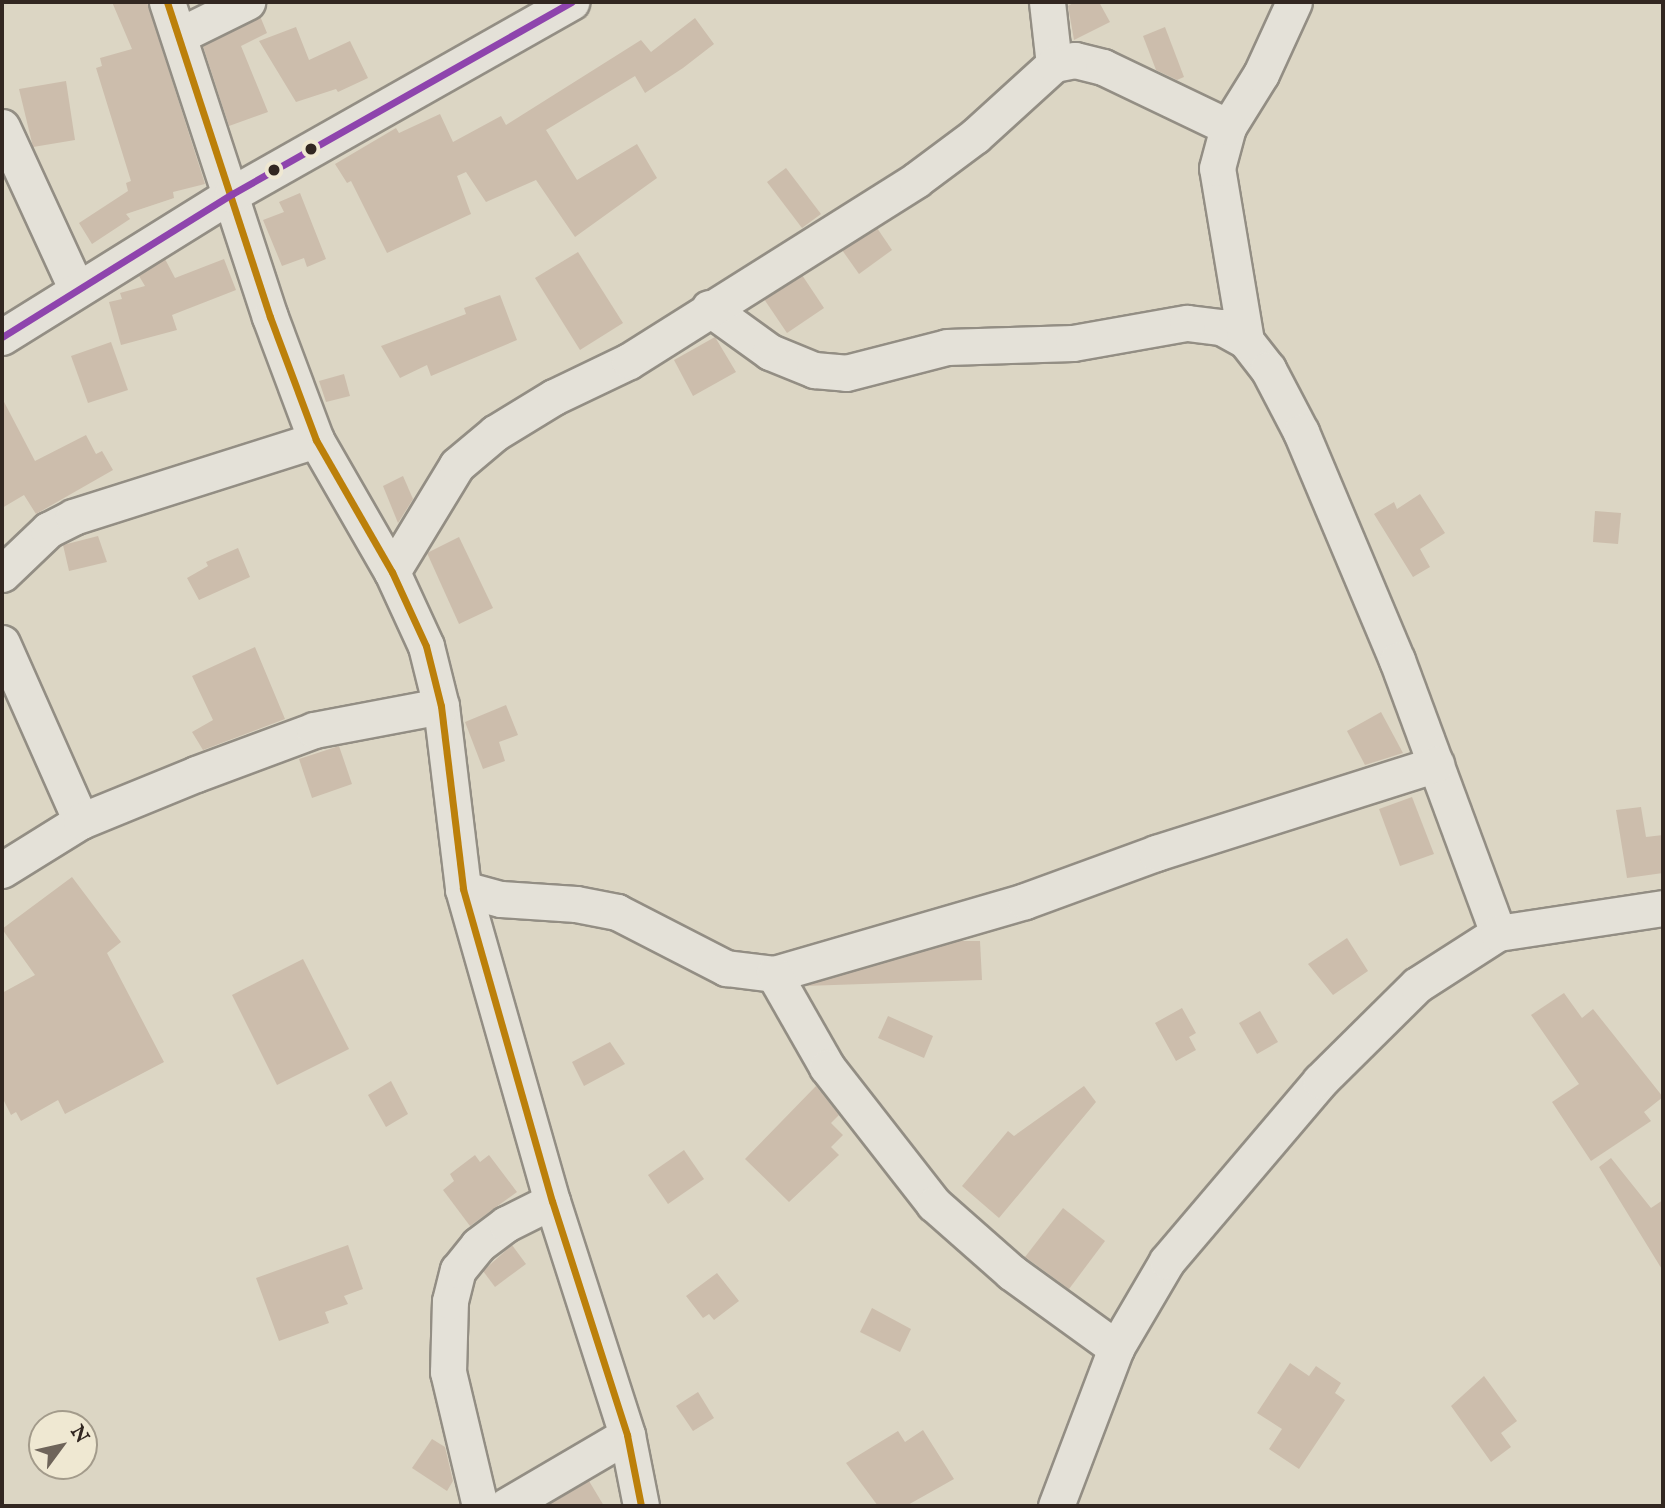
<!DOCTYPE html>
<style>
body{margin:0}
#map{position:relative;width:1665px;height:1508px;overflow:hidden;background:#dcd6c4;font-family:"IM FELL English",serif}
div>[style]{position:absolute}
.building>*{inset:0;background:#ccbdac}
.roads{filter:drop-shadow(2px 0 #938e84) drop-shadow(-2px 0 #938e84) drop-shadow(0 2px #938e84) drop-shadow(0 -2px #938e84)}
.minor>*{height:35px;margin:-17.5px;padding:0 17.5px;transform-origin:17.5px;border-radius:17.5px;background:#e4e1d8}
.bus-1>*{height:7px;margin:-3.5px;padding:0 3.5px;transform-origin:3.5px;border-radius:3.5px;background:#bc800a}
.bus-2>*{height:7px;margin:-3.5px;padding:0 3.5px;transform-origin:3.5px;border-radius:3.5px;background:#8e44ad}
.dots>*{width:19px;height:19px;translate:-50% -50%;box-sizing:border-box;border:4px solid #efe8d2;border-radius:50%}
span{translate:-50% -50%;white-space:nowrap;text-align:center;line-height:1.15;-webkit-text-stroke:5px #efe8d2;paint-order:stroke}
.frame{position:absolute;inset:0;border:4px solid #322721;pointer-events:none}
.north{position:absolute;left:28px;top:1410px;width:70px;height:70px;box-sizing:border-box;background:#efe8d2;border:2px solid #a39b8b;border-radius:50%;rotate:57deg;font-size:19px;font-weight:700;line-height:28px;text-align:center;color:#322721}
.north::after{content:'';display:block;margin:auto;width:24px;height:32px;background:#6e645a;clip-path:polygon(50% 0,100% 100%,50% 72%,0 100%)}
</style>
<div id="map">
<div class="building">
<div style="clip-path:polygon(112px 2px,147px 2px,205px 184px,173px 192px,174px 198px,126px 214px,130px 219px,92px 244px,79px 223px,128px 191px,126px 183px,131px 181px,96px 68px,102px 66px,100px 58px,132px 49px)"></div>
<div style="clip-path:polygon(1075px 2px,1099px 2px,1110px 22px,1074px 40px,1068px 6px)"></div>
<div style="clip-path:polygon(260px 16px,267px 33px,241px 46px,268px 112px,229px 126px,203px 46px)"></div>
<div style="clip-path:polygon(695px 18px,714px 44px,683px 68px,645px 93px,635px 76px,546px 130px,577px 180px,637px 144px,657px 178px,575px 237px,536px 180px,486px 202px,466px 172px,457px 176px,471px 214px,387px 253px,351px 181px,347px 183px,335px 164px,396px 128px,399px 133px,440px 114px,453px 142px,501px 116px,506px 125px,641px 40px,651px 52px)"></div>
<div style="clip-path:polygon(296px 27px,309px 60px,350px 41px,368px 78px,338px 92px,336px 89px,296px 102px,259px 41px)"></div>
<div style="clip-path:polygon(1165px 27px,1184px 77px,1177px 80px,1156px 70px,1143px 36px)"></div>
<div style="clip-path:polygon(66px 81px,75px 140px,33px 147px,19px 89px)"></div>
<div style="clip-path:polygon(786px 168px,821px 214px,802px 228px,767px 182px)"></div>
<div style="clip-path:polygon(300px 193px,326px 259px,307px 267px,304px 258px,282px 266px,263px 220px,284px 212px,279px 202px)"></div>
<div style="clip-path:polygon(877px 228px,892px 250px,859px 274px,842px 250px)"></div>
<div style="clip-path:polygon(578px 252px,623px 323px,580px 350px,535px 278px)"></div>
<div style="clip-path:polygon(165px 259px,175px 278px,224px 259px,236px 290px,172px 315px,177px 330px,121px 345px,109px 302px,122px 299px,120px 293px,145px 286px,139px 276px)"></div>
<div style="clip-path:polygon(802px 275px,824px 308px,787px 333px,764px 299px)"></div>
<div style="clip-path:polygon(500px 295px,517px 340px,431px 376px,427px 365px,400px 378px,381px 346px,466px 314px,464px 308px)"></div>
<div style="clip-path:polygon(715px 337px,736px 372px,693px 396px,674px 360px)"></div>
<div style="clip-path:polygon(111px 342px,128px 390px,88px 403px,71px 356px)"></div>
<div style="clip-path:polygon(344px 374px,350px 396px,326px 402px,319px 381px)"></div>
<div style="clip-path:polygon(2px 398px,35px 461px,86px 435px,96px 454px,102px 451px,113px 470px,36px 514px,24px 495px,2px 508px)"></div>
<div style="clip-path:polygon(403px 476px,413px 499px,398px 523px,383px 486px)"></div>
<div style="clip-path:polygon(1420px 494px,1445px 533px,1420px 549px,1430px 567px,1413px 577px,1374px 514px,1394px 502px,1397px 509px)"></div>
<div style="clip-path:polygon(1595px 511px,1621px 513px,1618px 544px,1593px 542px)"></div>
<div style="clip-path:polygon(98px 536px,107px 562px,69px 571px,63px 545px)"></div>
<div style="clip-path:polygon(459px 537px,493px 608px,459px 624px,427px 553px)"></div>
<div style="clip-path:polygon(238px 548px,250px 577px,199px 600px,187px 578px,208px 566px,206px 562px)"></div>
<div style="clip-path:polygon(255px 647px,285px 719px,203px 750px,192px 732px,213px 720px,192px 676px)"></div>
<div style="clip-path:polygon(506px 705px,518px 735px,499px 742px,505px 761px,483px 769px,465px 722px)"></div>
<div style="clip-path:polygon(1381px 712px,1403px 753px,1365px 765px,1347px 731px)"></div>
<div style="clip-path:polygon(339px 746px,352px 784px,312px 798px,299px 759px)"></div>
<div style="clip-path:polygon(1412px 797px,1434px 854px,1400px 866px,1379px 809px)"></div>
<div style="clip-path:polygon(1641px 807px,1646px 837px,1663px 835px,1663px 873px,1627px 878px,1616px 810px)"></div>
<div style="clip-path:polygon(72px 877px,121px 942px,107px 953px,164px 1062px,65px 1114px,58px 1100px,21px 1121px,16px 1112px,11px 1115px,2px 1097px,2px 993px,35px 975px,2px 929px)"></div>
<div style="clip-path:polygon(1347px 938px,1368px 971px,1333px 995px,1308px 964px)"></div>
<div style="clip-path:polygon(958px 941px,980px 941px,982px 980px,804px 986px)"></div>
<div style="clip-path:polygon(303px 959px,349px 1049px,277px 1085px,232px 995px)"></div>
<div style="clip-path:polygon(1564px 993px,1582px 1018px,1593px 1009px,1663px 1097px,1644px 1112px,1651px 1121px,1591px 1161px,1552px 1102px,1579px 1084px,1531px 1015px)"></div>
<div style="clip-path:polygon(1182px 1008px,1196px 1033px,1189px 1037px,1196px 1050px,1176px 1061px,1155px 1023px)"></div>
<div style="clip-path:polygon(1260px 1011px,1278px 1042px,1257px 1054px,1239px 1023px)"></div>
<div style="clip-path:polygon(888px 1016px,933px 1036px,924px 1058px,878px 1038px)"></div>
<div style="clip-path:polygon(610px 1042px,625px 1064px,584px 1086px,572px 1062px)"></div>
<div style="clip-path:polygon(391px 1081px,408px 1114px,386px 1127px,368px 1095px)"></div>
<div style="clip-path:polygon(816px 1086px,839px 1115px,831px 1123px,843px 1135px,831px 1147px,839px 1155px,789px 1202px,745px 1159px)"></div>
<div style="clip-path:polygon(1084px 1086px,1096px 1102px,999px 1218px,962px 1186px,1008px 1131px,1014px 1136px)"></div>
<div style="clip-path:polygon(684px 1150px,704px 1179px,668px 1204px,648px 1175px)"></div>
<div style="clip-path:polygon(475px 1155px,480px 1162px,489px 1155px,517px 1192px,470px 1226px,443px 1190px,454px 1181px,450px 1174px)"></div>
<div style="clip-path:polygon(1611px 1158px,1651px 1208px,1663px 1200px,1663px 1271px,1599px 1167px)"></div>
<div style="clip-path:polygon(1063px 1208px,1105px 1241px,1069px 1289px,1025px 1257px)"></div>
<div style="clip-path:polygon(348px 1245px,363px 1289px,344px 1296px,348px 1304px,325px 1312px,329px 1323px,279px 1341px,256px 1278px)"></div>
<div style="clip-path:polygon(512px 1245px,526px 1264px,495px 1287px,483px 1271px)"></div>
<div style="clip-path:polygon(717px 1273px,739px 1301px,714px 1320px,709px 1314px,703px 1318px,686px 1296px)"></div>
<div style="clip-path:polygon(872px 1308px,911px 1329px,900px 1352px,860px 1332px)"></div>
<div style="clip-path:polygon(1290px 1363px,1309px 1376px,1316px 1366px,1341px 1383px,1335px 1393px,1345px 1400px,1299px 1469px,1269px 1449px,1282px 1429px,1257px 1413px)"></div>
<div style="clip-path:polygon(1484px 1376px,1517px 1421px,1501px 1433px,1511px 1447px,1491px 1462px,1451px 1406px)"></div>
<div style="clip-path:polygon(698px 1392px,714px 1418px,693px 1431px,676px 1406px)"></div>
<div style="clip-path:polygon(923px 1430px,954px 1479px,906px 1506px,878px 1506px,846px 1463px,898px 1431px,905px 1442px)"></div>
<div style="clip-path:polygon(432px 1439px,445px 1447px,453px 1481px,447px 1491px,412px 1468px)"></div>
<div style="clip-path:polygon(589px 1481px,604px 1506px,545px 1506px)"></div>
</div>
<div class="roads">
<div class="minor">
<div style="left:167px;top:2px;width:331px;rotate:71.9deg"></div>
<div style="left:270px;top:317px;width:131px;rotate:69.5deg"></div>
<div style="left:316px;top:440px;width:152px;rotate:60.1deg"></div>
<div style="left:392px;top:572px;width:81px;rotate:65.3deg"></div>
<div style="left:426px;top:646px;width:62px;rotate:76deg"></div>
<div style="left:441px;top:706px;width:184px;rotate:83.1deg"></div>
<div style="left:463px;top:889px;width:324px;rotate:74.1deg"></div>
<div style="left:552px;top:1201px;width:246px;rotate:72.2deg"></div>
<div style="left:627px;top:1435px;width:72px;rotate:78.8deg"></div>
<div style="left:1047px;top:2px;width:62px;rotate:83.6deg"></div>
<div style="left:180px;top:35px;width:75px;rotate:-26.2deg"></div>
<div style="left:2px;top:127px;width:179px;rotate:65.3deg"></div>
<div style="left:709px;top:308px;width:75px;rotate:35.8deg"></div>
<div style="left:770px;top:352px;width:48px;rotate:22.2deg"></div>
<div style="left:814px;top:370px;width:32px;rotate:5deg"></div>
<div style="left:846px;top:373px;width:104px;rotate:-14.4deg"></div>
<div style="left:947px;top:347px;width:126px;rotate:-1.8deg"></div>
<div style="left:1073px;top:343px;width:116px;rotate:-10deg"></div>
<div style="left:1187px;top:323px;width:34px;rotate:7deg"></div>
<div style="left:1221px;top:327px;width:29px;rotate:29deg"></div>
<div style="left:1246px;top:341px;width:36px;rotate:52deg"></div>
<div style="left:1268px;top:369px;width:71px;rotate:62.4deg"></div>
<div style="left:1301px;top:432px;width:247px;rotate:67.2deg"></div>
<div style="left:1397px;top:660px;width:291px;rotate:69.7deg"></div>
<div style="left:2px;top:337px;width:271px;rotate:-31.9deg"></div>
<div style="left:232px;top:194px;width:390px;rotate:-29.5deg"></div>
<div style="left:1246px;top:341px;width:175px;rotate:-99.5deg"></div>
<div style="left:1217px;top:168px;width:42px;rotate:-75deg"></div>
<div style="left:1228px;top:127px;width:62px;rotate:-58.1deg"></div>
<div style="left:1261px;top:74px;width:79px;rotate:-65.4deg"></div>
<div style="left:392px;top:572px;width:125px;rotate:-58.7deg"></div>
<div style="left:457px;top:465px;width:50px;rotate:-40.1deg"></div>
<div style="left:495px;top:433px;width:69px;rotate:-31.4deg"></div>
<div style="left:554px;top:397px;width:83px;rotate:-25.6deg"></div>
<div style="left:629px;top:361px;width:339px;rotate:-32.2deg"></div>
<div style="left:916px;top:180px;width:74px;rotate:-36.7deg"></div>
<div style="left:975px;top:136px;width:107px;rotate:-42.3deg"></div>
<div style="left:1054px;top:64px;width:21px;rotate:-11deg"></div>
<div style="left:1075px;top:60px;width:29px;rotate:14deg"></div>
<div style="left:1103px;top:67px;width:139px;rotate:25.6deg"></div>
<div style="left:2px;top:574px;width:64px;rotate:-43.7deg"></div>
<div style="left:48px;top:530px;width:28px;rotate:-27deg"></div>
<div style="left:73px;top:517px;width:255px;rotate:-17.6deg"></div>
<div style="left:2px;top:643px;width:195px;rotate:66.1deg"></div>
<div style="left:2px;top:870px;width:93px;rotate:-31.8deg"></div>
<div style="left:81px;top:821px;width:124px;rotate:-22.2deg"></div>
<div style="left:196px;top:774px;width:126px;rotate:-20.4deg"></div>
<div style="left:314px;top:730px;width:129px;rotate:-10.7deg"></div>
<div style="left:463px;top:889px;width:39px;rotate:15deg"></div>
<div style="left:501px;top:899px;width:75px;rotate:3.8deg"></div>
<div style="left:576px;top:904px;width:42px;rotate:11deg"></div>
<div style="left:617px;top:912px;width:123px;rotate:27.2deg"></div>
<div style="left:726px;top:968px;width:48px;rotate:7.1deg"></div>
<div style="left:774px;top:974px;width:261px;rotate:-16.2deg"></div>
<div style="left:1025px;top:901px;width:140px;rotate:-20.1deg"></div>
<div style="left:1156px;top:853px;width:294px;rotate:-17.6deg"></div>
<div style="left:774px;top:974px;width:107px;rotate:60.3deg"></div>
<div style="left:827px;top:1067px;width:174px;rotate:52deg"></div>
<div style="left:934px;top:1204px;width:103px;rotate:41.4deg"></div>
<div style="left:1011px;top:1272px;width:130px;rotate:35.9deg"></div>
<div style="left:480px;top:1506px;width:138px;rotate:-103.4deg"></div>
<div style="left:448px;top:1372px;width:71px;rotate:-88.4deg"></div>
<div style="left:450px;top:1301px;width:32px;rotate:-76deg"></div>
<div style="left:458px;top:1270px;width:32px;rotate:-51deg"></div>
<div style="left:478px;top:1245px;width:35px;rotate:-37deg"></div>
<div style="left:506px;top:1224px;width:51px;rotate:-26.6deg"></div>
<div style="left:506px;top:1506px;width:140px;rotate:-30.4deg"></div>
<div style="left:1056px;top:1506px;width:169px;rotate:-69.2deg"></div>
<div style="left:1116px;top:1348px;width:101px;rotate:-59.6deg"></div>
<div style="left:1167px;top:1261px;width:236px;rotate:-49.6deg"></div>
<div style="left:1320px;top:1081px;width:136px;rotate:-44.7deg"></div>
<div style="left:1417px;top:985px;width:96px;rotate:-32.7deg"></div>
<div style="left:1498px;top:933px;width:167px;rotate:-8.6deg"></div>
</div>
</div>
<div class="bus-1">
<div style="left:167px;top:2px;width:331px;rotate:71.9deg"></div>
<div style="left:270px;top:317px;width:131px;rotate:69.5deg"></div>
<div style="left:316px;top:440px;width:152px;rotate:60.1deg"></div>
<div style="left:392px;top:572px;width:81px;rotate:65.3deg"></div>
<div style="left:426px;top:646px;width:62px;rotate:76deg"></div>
<div style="left:441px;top:706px;width:184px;rotate:83.1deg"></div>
<div style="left:463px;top:889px;width:324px;rotate:74.1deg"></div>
<div style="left:552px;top:1201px;width:246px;rotate:72.2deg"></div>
<div style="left:627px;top:1435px;width:72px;rotate:78.8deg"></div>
</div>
<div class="bus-2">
<div style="left:2px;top:337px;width:271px;rotate:-31.9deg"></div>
<div style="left:232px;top:194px;width:390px;rotate:-29.5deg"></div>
</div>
<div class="dots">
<div style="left:311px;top:149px;background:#322721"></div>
<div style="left:274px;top:170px;background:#322721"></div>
</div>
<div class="frame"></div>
<div class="north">N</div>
</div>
